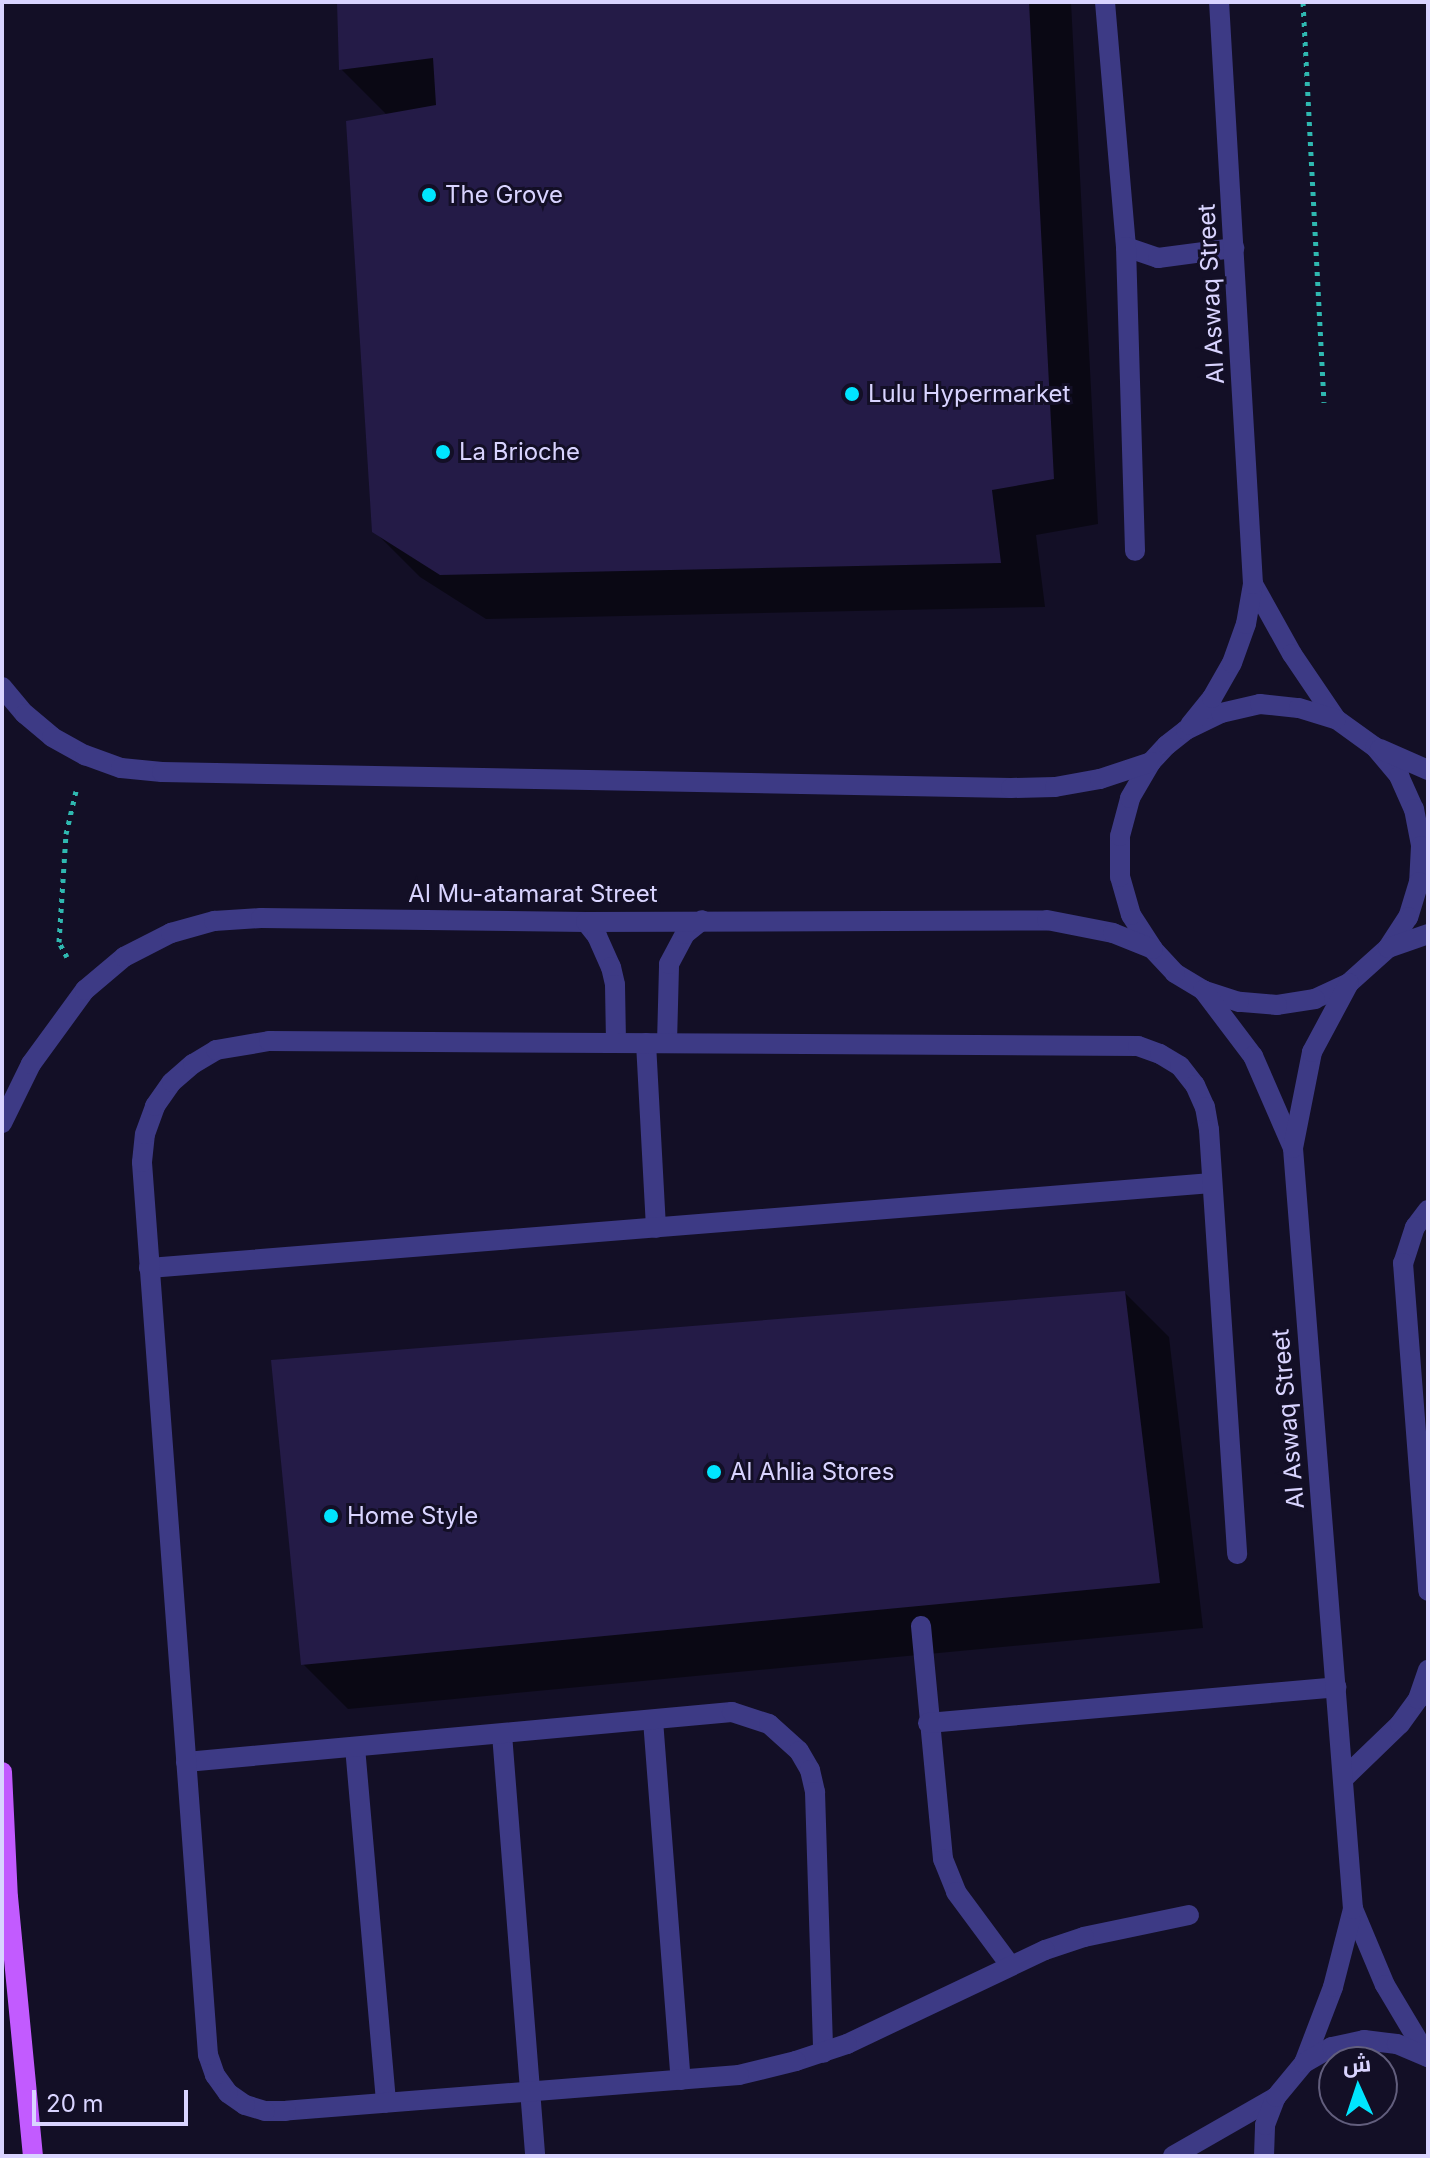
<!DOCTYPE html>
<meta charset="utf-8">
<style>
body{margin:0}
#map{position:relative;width:1430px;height:2158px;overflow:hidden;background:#130f26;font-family:Inter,Cairo,sans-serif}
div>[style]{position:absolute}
.shadow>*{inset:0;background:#0007}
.building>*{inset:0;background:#241b47}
.path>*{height:5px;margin-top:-2.5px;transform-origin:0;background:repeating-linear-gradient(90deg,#2fb8b0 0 4px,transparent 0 10px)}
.minor>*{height:20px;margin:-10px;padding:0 10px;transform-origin:10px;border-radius:10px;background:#3d3a85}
.major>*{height:20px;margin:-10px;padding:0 10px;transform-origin:10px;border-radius:10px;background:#c25bff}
.dots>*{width:22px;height:22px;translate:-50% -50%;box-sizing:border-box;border:4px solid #130f26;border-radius:50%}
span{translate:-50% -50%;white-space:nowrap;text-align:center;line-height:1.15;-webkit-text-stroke:6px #130f26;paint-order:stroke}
.poi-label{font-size:24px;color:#d9d4ff}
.left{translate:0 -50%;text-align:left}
.street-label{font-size:24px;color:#d9d4ff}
.frame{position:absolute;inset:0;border:4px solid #d9d4ff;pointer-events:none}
.north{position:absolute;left:1318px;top:2046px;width:80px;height:80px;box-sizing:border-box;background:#130f26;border:2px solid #625e7d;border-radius:50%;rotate:357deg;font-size:22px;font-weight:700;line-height:32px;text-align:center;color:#d9d4ff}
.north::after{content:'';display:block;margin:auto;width:28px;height:36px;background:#00e5ff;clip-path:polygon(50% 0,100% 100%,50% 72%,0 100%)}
.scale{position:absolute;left:32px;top:2090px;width:156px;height:36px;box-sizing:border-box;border:4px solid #d9d4ff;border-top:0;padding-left:10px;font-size:24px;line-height:28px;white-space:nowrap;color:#d9d4ff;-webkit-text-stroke:6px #130f26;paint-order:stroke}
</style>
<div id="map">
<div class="shadow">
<div style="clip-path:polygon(339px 2px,1071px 2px,1098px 524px,1036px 535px,1045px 607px,486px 619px,420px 577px,374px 531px,387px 115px,341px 69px)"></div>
<div style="clip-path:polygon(1125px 1293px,1169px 1337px,1203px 1628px,348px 1709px,303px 1664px)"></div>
</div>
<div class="building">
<div style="clip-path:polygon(337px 2px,1029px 2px,1054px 479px,992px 490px,1001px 563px,440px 575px,372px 532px,346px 121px,436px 105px,433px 58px,339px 70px)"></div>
<div style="clip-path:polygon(1125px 1291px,1160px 1583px,301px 1665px,271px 1360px)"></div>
</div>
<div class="path">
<div style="left:1303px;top:2px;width:401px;rotate:87deg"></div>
<div style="left:67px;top:957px;width:17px;rotate:-118deg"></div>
<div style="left:59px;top:942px;width:108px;rotate:-86.3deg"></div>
<div style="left:66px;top:834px;width:44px;rotate:-76.9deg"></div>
</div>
<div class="minor">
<div style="left:1105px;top:2px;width:246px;rotate:85.1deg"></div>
<div style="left:1126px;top:247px;width:34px;rotate:19deg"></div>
<div style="left:1158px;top:258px;width:77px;rotate:-7.5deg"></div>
<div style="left:1126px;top:247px;width:304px;rotate:88.3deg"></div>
<div style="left:1253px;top:584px;width:80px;rotate:60.9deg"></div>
<div style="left:1292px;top:654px;width:78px;rotate:55.9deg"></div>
<div style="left:1336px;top:719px;width:48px;rotate:35.7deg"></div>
<div style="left:1375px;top:747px;width:38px;rotate:50deg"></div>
<div style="left:1399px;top:776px;width:36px;rotate:66deg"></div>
<div style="left:1414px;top:809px;width:38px;rotate:79deg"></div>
<div style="left:1421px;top:846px;width:36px;rotate:93deg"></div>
<div style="left:1419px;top:882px;width:37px;rotate:107deg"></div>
<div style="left:1408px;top:917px;width:37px;rotate:123deg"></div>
<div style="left:1388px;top:948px;width:52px;rotate:138.1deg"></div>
<div style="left:1349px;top:983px;width:38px;rotate:155deg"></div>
<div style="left:1315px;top:999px;width:38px;rotate:171deg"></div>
<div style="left:1277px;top:1005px;width:38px;rotate:-175deg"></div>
<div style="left:1239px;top:1002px;width:38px;rotate:-162deg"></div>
<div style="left:1203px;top:990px;width:33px;rotate:-149deg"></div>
<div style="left:1175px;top:973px;width:33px;rotate:-133deg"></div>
<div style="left:1153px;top:949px;width:40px;rotate:-122.9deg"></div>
<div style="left:1131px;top:915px;width:40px;rotate:-106deg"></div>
<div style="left:1120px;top:877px;width:41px;rotate:-90deg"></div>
<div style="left:1120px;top:836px;width:39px;rotate:-75deg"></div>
<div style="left:1130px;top:798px;width:42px;rotate:-59.7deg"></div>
<div style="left:1151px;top:762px;width:23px;rotate:-47deg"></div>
<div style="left:1167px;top:745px;width:24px;rotate:-38deg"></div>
<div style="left:1186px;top:730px;width:39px;rotate:-26deg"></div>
<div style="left:1221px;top:713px;width:40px;rotate:-13deg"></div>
<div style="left:1260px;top:704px;width:39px;rotate:6deg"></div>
<div style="left:1299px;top:708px;width:39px;rotate:17deg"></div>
<div style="left:2px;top:687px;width:35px;rotate:50deg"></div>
<div style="left:25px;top:714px;width:35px;rotate:40deg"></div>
<div style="left:52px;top:737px;width:38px;rotate:29deg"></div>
<div style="left:85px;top:755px;width:38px;rotate:20deg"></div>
<div style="left:121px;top:768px;width:41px;rotate:5.6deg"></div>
<div style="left:162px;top:772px;width:849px;rotate:1.08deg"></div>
<div style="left:1011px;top:788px;width:44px;rotate:-1.3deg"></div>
<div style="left:1055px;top:787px;width:46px;rotate:-10.1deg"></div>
<div style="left:1100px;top:779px;width:54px;rotate:-18.4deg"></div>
<div style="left:1190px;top:725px;width:35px;rotate:-51deg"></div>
<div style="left:1212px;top:698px;width:40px;rotate:-60.3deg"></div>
<div style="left:1232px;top:663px;width:41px;rotate:-70.3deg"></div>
<div style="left:1246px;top:624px;width:41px;rotate:-80.1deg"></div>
<div style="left:1253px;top:584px;width:583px;rotate:-93.34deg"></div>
<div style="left:1380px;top:749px;width:52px;rotate:23.6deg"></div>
<div style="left:586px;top:922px;width:18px;rotate:52deg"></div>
<div style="left:597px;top:936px;width:34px;rotate:66deg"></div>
<div style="left:611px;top:967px;width:18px;rotate:77deg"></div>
<div style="left:615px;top:985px;width:58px;rotate:89deg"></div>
<div style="left:1388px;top:948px;width:42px;rotate:-19.3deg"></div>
<div style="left:1203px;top:990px;width:83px;rotate:52.9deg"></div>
<div style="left:1253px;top:1056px;width:100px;rotate:66.5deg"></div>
<div style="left:646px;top:1043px;width:185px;rotate:86.9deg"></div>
<div style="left:667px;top:1043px;width:79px;rotate:-88.5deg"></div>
<div style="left:669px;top:964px;width:34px;rotate:-62deg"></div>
<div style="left:685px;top:934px;width:22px;rotate:-39deg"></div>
<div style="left:2px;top:1123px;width:66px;rotate:-63.8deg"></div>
<div style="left:31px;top:1064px;width:92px;rotate:-53.9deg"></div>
<div style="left:85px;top:990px;width:51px;rotate:-40.2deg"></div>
<div style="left:124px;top:957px;width:53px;rotate:-27.1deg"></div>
<div style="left:171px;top:933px;width:45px;rotate:-15.6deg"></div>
<div style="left:214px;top:921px;width:47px;rotate:-3.7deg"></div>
<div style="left:261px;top:918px;width:325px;rotate:0.7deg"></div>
<div style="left:586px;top:922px;width:461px;rotate:-0.2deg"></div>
<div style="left:1047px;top:920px;width:67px;rotate:11.1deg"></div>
<div style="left:1113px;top:933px;width:43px;rotate:21.8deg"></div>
<div style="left:1428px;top:1210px;width:21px;rotate:127deg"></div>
<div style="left:1415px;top:1227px;width:38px;rotate:108deg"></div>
<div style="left:1403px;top:1263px;width:329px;rotate:85.6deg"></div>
<div style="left:149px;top:1268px;width:1066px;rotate:-4.57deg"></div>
<div style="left:921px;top:1626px;width:234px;rotate:84.6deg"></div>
<div style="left:943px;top:1859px;width:35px;rotate:68deg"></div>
<div style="left:956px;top:1892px;width:91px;rotate:53.5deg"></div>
<div style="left:653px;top:1720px;width:361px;rotate:85.6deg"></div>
<div style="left:928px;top:1723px;width:410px;rotate:-5deg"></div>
<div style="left:502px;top:1734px;width:423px;rotate:85.5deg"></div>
<div style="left:355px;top:1747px;width:357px;rotate:85deg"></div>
<div style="left:186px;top:1762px;width:548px;rotate:-5.23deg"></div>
<div style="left:732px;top:1712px;width:39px;rotate:18deg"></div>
<div style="left:769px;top:1724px;width:40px;rotate:42deg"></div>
<div style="left:799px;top:1751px;width:22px;rotate:60deg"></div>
<div style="left:810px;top:1770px;width:23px;rotate:77deg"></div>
<div style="left:815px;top:1792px;width:261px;rotate:88.2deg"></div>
<div style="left:1343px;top:1779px;width:79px;rotate:-44deg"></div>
<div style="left:1400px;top:1724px;width:31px;rotate:-54deg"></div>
<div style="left:1418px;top:1699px;width:31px;rotate:-71deg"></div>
<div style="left:1353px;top:1909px;width:82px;rotate:67.2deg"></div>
<div style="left:1385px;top:1985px;width:84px;rotate:59.2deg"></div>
<div style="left:1189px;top:1915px;width:107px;rotate:168.2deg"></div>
<div style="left:1084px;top:1937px;width:41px;rotate:161.6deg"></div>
<div style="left:1045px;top:1950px;width:219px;rotate:154.6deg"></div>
<div style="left:847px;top:2044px;width:54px;rotate:161.6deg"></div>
<div style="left:796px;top:2061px;width:59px;rotate:166.2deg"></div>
<div style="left:739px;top:2075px;width:454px;rotate:175.5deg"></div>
<div style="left:286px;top:2111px;width:21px;rotate:180deg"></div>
<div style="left:265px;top:2111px;width:21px;rotate:-163deg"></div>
<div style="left:245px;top:2105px;width:21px;rotate:-145deg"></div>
<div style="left:228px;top:2093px;width:22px;rotate:-126deg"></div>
<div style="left:215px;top:2075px;width:21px;rotate:-109deg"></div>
<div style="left:208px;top:2055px;width:895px;rotate:-94.23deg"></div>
<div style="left:142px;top:1162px;width:28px;rotate:-84deg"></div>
<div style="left:145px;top:1134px;width:30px;rotate:-70deg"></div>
<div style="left:155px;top:1106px;width:29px;rotate:-55deg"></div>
<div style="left:172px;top:1082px;width:28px;rotate:-41deg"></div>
<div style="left:193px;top:1064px;width:27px;rotate:-31deg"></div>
<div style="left:216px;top:1050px;width:54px;rotate:-9.6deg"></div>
<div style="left:269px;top:1041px;width:869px;rotate:0.33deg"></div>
<div style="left:1138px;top:1046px;width:23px;rotate:20deg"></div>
<div style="left:1160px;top:1054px;width:23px;rotate:31deg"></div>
<div style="left:1180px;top:1066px;width:24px;rotate:52deg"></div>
<div style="left:1195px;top:1085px;width:24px;rotate:66deg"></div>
<div style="left:1205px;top:1107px;width:23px;rotate:80deg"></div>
<div style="left:1209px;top:1130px;width:425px;rotate:86.2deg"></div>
<div style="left:1304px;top:2063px;width:81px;rotate:-69.1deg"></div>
<div style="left:1333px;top:1987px;width:81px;rotate:-75.6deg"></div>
<div style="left:1353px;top:1909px;width:763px;rotate:-94.51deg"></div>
<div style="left:1293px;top:1148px;width:98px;rotate:-78.8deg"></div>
<div style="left:1312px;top:1052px;width:78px;rotate:-61.8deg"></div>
<div style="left:1173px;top:2156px;width:119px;rotate:-29.8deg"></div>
<div style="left:1264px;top:2156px;width:31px;rotate:-88deg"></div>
<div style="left:1265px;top:2125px;width:30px;rotate:-69deg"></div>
<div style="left:1276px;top:2097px;width:44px;rotate:-50.5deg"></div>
<div style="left:1304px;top:2063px;width:32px;rotate:-30deg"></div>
<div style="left:1332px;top:2047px;width:33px;rotate:-12deg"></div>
<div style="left:1364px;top:2040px;width:33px;rotate:7deg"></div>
<div style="left:1397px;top:2044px;width:34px;rotate:23deg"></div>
</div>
<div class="major">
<div style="left:2px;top:1772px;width:125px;rotate:87.3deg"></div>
<div style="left:8px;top:1897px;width:260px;rotate:84.5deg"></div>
</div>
<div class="dots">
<div style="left:429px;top:195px;background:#00e5ff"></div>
<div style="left:852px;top:394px;background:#00e5ff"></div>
<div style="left:443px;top:452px;background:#00e5ff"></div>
<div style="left:714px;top:1472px;background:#00e5ff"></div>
<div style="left:331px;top:1516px;background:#00e5ff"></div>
</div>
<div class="poi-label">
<span class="left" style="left:445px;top:195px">The Grove</span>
<span class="left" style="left:868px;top:394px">Lulu Hypermarket</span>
<span class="left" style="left:459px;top:452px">La Brioche</span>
<span class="left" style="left:730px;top:1472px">Al Ahlia Stores</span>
<span class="left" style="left:347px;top:1516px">Home Style</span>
</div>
<div class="street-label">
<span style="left:1211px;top:294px;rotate:-93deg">Al Aswaq Street</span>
<span style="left:533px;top:894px">Al Mu-atamarat Street</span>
<span style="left:1288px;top:1419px;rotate:-95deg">Al Aswaq Street</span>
</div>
<div class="frame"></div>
<div class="north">ش</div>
<div class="scale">20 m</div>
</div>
